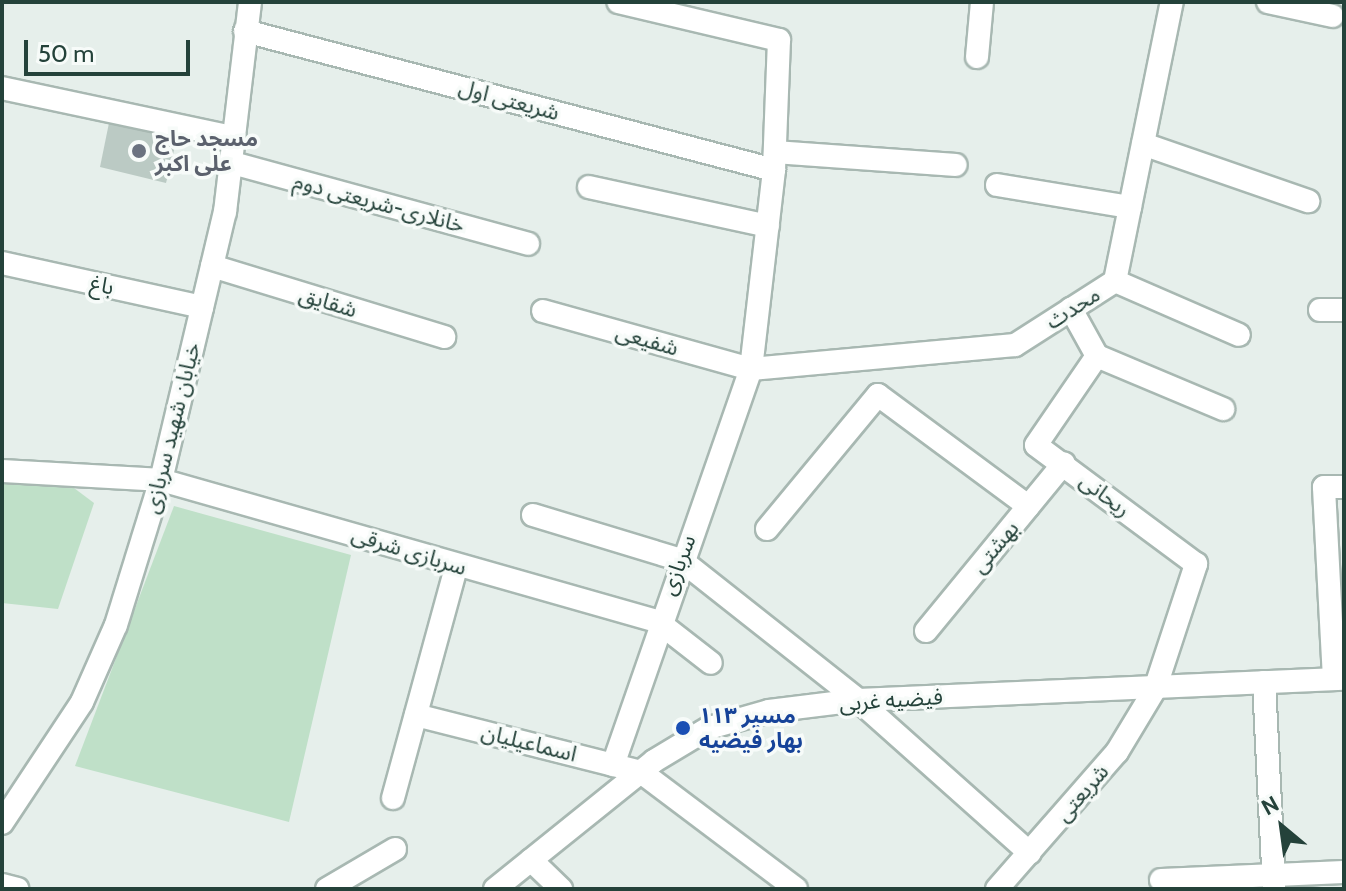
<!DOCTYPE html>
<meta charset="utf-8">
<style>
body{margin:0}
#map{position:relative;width:1346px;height:891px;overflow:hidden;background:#e6efeb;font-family:Cabin,"Noto Sans Arabic",sans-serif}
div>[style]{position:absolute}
.green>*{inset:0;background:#bfe0c8}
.building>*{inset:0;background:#bbcac4}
.roads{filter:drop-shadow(2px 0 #a8b8b2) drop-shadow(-2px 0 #a8b8b2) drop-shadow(0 2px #a8b8b2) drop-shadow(0 -2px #a8b8b2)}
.minor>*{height:22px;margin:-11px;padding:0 11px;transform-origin:11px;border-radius:11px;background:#fff}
.dots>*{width:22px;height:22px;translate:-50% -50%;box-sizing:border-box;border:4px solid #f7fbf9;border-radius:50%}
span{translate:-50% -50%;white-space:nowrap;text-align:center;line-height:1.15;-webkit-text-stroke:7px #f7fbf9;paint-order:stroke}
.street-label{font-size:22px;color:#24423a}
.worship-label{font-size:22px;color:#5b616d;font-weight:700}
.left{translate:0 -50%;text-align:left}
.transit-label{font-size:22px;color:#164399;font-weight:700}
.frame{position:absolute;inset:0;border:4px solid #24423a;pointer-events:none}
.north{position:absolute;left:1242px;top:787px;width:80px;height:80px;-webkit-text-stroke:6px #f7fbf9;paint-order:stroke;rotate:331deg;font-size:22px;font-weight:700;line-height:32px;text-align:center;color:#24423a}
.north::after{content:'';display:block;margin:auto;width:28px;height:36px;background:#24423a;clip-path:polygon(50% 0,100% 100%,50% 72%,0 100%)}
.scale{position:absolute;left:24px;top:40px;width:166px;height:36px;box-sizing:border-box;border:4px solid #24423a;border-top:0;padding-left:10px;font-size:24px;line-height:28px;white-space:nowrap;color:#24423a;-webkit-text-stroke:6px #f7fbf9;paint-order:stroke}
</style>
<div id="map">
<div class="green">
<div style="clip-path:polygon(2px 482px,70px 485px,94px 503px,58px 609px,2px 603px)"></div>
<div style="clip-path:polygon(174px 506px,351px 555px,289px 822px,75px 766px)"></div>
</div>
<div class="building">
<div style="clip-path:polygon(110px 118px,178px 134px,166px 183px,100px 167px)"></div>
</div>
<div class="roads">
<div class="minor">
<div style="left:1268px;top:2px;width:66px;rotate:12.2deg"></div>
<div style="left:245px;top:31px;width:547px;rotate:14.72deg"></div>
<div style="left:977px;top:57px;width:55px;rotate:-84.8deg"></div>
<div style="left:2px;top:88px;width:235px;rotate:12deg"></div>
<div style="left:1143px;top:144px;width:175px;rotate:19.1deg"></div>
<div style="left:775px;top:152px;width:181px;rotate:4.1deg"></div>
<div style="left:229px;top:162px;width:310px;rotate:15.3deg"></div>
<div style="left:997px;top:185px;width:135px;rotate:9.4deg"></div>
<div style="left:589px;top:187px;width:183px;rotate:12.3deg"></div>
<div style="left:2px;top:263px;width:205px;rotate:12.4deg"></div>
<div style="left:212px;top:266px;width:243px;rotate:17deg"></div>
<div style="left:1115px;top:281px;width:135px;rotate:23.5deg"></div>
<div style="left:1320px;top:310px;width:24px"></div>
<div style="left:543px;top:311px;width:216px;rotate:15.6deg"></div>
<div style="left:751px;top:369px;width:265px;rotate:-5.2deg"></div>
<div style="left:1015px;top:345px;width:119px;rotate:-32.6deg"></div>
<div style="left:1115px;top:281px;width:285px;rotate:-78.5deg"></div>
<div style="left:1097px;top:356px;width:137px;rotate:22.8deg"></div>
<div style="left:2px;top:471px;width:159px;rotate:3.2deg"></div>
<div style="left:161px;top:480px;width:516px;rotate:15.87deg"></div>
<div style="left:657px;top:621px;width:68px;rotate:37.9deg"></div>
<div style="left:533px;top:515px;width:155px;rotate:16.9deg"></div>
<div style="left:681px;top:560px;width:226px;rotate:38.3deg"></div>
<div style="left:858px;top:700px;width:230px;rotate:41.7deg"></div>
<div style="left:767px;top:529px;width:174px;rotate:-50.4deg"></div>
<div style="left:878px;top:395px;width:187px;rotate:36.5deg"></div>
<div style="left:926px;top:631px;width:217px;rotate:-50.6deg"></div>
<div style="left:1334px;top:679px;width:192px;rotate:-93deg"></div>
<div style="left:1324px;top:487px;width:20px"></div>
<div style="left:1264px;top:682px;width:207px;rotate:87.2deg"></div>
<div style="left:416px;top:715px;width:232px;rotate:14.2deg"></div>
<div style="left:641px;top:772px;width:194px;rotate:37deg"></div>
<div style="left:613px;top:765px;width:419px;rotate:-70.8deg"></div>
<div style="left:751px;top:369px;width:200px;rotate:-83.4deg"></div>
<div style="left:774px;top:170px;width:130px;rotate:-87.8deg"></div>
<div style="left:779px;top:40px;width:165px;rotate:-166.7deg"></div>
<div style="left:393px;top:798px;width:239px;rotate:-74.7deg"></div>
<div style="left:2px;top:823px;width:145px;rotate:-56.5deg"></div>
<div style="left:82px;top:702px;width:84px;rotate:-66.2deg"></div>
<div style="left:116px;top:625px;width:152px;rotate:-72.8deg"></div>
<div style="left:161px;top:480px;width:276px;rotate:-76.6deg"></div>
<div style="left:225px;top:212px;width:211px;rotate:-83.2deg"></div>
<div style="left:531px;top:860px;width:42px;rotate:44deg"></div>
<div style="left:1161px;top:880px;width:183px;rotate:-2.5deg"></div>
<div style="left:2px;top:885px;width:16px;rotate:14deg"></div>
<div style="left:327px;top:889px;width:79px;rotate:-30.5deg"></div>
<div style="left:495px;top:889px;width:204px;rotate:-38.8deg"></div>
<div style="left:654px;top:761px;width:64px;rotate:-31deg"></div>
<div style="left:709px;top:728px;width:62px;rotate:-15.8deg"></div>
<div style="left:769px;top:711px;width:90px;rotate:-7deg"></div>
<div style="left:858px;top:700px;width:486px;rotate:-2.5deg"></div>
<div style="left:997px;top:889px;width:182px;rotate:-48.8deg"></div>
<div style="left:1117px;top:752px;width:74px;rotate:-58.9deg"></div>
<div style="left:1155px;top:689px;width:132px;rotate:-71.8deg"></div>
<div style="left:1196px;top:564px;width:199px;rotate:-143.4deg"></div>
<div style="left:1036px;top:445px;width:108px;rotate:-55.6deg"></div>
<div style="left:1097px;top:356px;width:54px;rotate:-119deg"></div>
</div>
</div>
<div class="dots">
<div style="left:139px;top:151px;background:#6b7280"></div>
<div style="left:683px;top:728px;background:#1a4fb4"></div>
</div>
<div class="street-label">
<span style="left:509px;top:100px;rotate:15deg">شریعتی اول</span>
<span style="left:379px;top:203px;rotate:15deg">خانلاری-شریعتی دوم</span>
<span style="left:102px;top:285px;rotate:12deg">باغ</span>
<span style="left:328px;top:302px;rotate:17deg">شقایق</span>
<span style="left:1073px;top:308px;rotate:-33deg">محدث</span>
<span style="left:647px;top:340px;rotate:16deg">شفیعی</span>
<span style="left:172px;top:428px;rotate:-76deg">خیابان شهید سربازی</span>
<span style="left:1105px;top:495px;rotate:37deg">ریحانی</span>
<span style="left:995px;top:547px;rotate:-50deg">بهشتی</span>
<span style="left:409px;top:551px;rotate:17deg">سربازی شرقی</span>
<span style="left:678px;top:565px;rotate:-69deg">سربازی</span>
<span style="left:891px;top:700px;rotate:-4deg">فیضیه غربی</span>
<span style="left:529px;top:743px;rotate:14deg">اسماعیلیان</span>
<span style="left:1082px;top:793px;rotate:-49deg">شریعتی</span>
</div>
<div class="worship-label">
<span class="left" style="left:155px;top:151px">مسجد حاج<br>علی اکبر</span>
</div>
<div class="transit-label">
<span class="left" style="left:699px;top:728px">مسیر ۱۱۳<br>بهار فیضیه</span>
</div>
<div class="frame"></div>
<div class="north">N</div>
<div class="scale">50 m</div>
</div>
